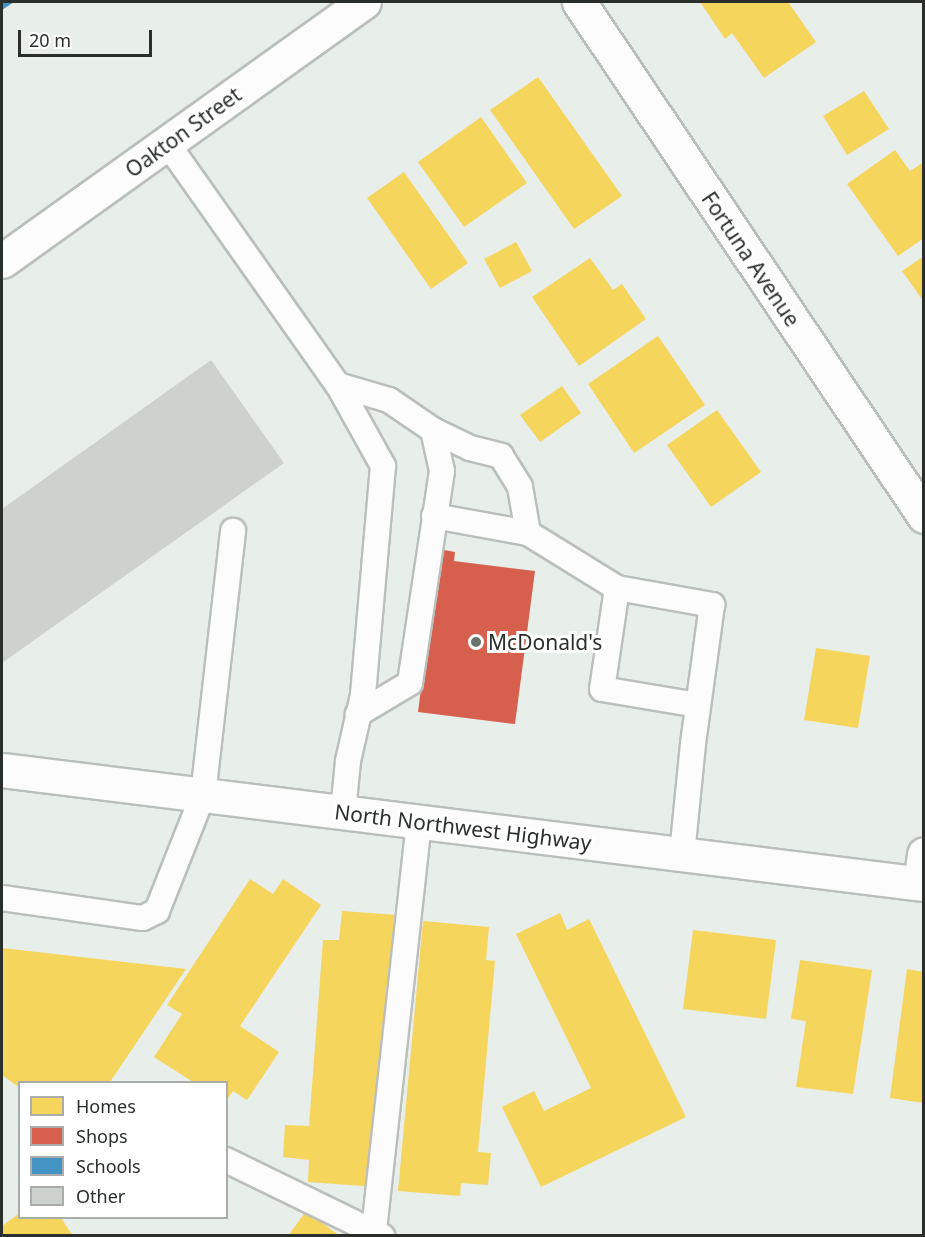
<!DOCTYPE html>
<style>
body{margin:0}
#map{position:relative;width:925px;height:1237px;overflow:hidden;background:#e8eee9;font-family:"Noto Sans",sans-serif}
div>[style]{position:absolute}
.homes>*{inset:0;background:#f6d55c}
.shops>*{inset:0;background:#d6604d}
.schools>*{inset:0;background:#4393c3}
.building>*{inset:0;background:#cdd2ce}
.roads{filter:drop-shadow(2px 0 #bbbfbc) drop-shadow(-2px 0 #bbbfbc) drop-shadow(0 2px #bbbfbc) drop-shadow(0 -2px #bbbfbc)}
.lane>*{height:24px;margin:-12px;padding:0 12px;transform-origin:12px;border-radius:12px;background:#fcfcfc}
.street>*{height:33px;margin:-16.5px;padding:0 16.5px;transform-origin:16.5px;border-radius:16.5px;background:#fcfcfc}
.secondary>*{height:33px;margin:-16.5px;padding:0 16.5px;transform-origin:16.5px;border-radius:16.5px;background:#fcfcfc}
.dots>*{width:16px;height:16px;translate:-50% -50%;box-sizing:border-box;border:3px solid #fff;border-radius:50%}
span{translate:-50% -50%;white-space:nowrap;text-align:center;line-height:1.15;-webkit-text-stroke:6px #fff;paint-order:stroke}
.street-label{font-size:21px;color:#2a2f2b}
.poi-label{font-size:21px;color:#2a2f2b}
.left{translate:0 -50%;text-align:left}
.frame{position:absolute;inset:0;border:3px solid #2a2f2b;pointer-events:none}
.legend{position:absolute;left:18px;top:1081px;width:210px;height:138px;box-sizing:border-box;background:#fff;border:2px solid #aaacaa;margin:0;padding:8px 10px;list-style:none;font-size:18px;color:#2a2f2b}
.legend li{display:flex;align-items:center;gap:12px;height:30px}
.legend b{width:30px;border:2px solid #aaacaa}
.scale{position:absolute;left:18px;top:30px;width:134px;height:27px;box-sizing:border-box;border:3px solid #2a2f2b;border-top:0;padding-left:8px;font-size:18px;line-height:21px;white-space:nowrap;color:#2a2f2b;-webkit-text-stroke:4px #fff;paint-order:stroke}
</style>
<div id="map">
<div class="homes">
<div style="clip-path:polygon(700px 2px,788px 2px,816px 42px,764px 78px,732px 33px,725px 39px)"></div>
<div style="clip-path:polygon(538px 77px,622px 196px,574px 229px,490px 110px)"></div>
<div style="clip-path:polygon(864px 91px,889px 129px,847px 155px,823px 116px)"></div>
<div style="clip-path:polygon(481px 117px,527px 183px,464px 227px,418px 162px)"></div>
<div style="clip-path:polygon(895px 150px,910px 171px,924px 162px,924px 238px,898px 256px,847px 184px)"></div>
<div style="clip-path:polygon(404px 172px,468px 263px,431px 289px,367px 198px)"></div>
<div style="clip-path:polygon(516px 242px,532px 271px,500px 288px,484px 259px)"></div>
<div style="clip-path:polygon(924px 256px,924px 302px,902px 271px)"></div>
<div style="clip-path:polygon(590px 258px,613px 290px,622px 284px,646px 319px,579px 366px,532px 297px)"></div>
<div style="clip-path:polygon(658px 336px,705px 405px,634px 453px,588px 384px)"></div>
<div style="clip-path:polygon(562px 386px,581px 413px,540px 442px,520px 415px)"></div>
<div style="clip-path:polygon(717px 410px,761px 472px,711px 507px,667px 445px)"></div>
<div style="clip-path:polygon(816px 648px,870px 656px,858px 728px,804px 720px)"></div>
<div style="clip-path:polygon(250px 879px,273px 894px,283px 879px,321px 905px,240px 1026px,279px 1052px,247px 1100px,233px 1091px,226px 1101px,226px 1082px,193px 1082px,154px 1057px,182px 1014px,167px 1005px)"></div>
<div style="clip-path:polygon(342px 911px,398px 915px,377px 1187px,308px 1182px,309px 1160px,283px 1157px,285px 1125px,309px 1126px,323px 940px,339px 940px)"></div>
<div style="clip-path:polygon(560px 913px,567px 930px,589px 919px,686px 1117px,541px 1187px,502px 1107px,534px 1091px,544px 1111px,591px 1088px,516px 934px)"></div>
<div style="clip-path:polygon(423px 921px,489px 927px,486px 960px,495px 961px,478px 1152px,491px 1153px,488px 1185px,461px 1183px,460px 1196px,398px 1191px)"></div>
<div style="clip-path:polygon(693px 930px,776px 940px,766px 1019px,683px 1009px)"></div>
<div style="clip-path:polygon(2px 948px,186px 969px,110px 1082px,20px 1082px,20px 1088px,2px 1075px)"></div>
<div style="clip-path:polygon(800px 960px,872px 970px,853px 1094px,796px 1087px,806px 1021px,791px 1019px)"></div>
<div style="clip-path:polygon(907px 969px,924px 972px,924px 1103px,890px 1098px)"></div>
<div style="clip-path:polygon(306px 1211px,340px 1236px,288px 1236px)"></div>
<div style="clip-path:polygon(20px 1213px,20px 1218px,61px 1218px,73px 1236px,2px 1236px,2px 1226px)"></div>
</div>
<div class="shops">
<div style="clip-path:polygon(439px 549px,455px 552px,454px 561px,535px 571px,515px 724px,418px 712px)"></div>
</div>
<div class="schools">
<div style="clip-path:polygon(2px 2px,14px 2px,2px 10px)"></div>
</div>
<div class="building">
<div style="clip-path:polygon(211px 360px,284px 463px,2px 663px,2px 509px)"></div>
</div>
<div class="roads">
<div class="lane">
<div style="left:167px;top:143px;width:296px;rotate:54.8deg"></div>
<div style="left:338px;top:385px;width:93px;rotate:60.9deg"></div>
<div style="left:383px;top:466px;width:230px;rotate:95deg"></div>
<div style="left:363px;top:695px;width:68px;rotate:102.8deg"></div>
<div style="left:348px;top:761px;width:51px;rotate:95.6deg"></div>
<div style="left:338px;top:385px;width:53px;rotate:16.4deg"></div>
<div style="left:389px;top:400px;width:53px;rotate:34.3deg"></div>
<div style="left:433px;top:430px;width:42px;rotate:77.6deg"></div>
<div style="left:442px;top:471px;width:214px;rotate:98.6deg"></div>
<div style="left:410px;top:683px;width:61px;rotate:149.2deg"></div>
<div style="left:433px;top:430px;width:41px;rotate:25.9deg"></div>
<div style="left:470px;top:448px;width:32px;rotate:14deg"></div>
<div style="left:501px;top:456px;width:36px;rotate:58deg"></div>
<div style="left:520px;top:487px;width:47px;rotate:80.1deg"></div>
<div style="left:434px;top:516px;width:96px;rotate:10.3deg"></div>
<div style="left:528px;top:533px;width:105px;rotate:31.7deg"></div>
<div style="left:617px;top:588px;width:97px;rotate:10.1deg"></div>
<div style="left:712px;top:605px;width:140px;rotate:97.8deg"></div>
<div style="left:693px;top:744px;width:111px;rotate:95.7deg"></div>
<div style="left:617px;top:588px;width:102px;rotate:98.4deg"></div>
<div style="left:602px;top:689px;width:97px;rotate:9.5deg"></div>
<div style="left:2px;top:898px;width:142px;rotate:8.1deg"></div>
<div style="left:143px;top:918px;width:16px;rotate:-27deg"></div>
<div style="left:157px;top:911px;width:125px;rotate:-68.4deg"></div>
<div style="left:203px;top:795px;width:266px;rotate:-83.5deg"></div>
<div style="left:226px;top:1160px;width:174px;rotate:26deg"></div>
<div style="left:374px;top:1230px;width:410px;rotate:-83.7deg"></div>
</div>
<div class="street">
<div style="left:579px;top:2px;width:619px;rotate:56.13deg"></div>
<div style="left:920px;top:883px;width:29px;rotate:-82deg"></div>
</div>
<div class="secondary">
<div style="left:2px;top:261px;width:445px;rotate:-35.6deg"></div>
<div style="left:2px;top:770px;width:929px;rotate:7.05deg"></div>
</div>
</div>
<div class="dots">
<div style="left:476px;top:642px;background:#6c726e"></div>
</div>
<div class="street-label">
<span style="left:183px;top:132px;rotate:-36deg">Oakton Street</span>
<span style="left:751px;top:259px;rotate:56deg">Fortuna Avenue</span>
<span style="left:463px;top:827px;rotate:7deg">North Northwest Highway</span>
</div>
<div class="poi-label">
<span class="left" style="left:488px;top:642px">McDonald's</span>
</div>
<div class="frame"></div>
<ul class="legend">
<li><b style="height:16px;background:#f6d55c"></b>Homes</li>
<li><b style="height:16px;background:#d6604d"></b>Shops</li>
<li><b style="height:16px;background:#4393c3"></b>Schools</li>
<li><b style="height:16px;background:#cdd2ce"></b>Other</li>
</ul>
<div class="scale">20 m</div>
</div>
